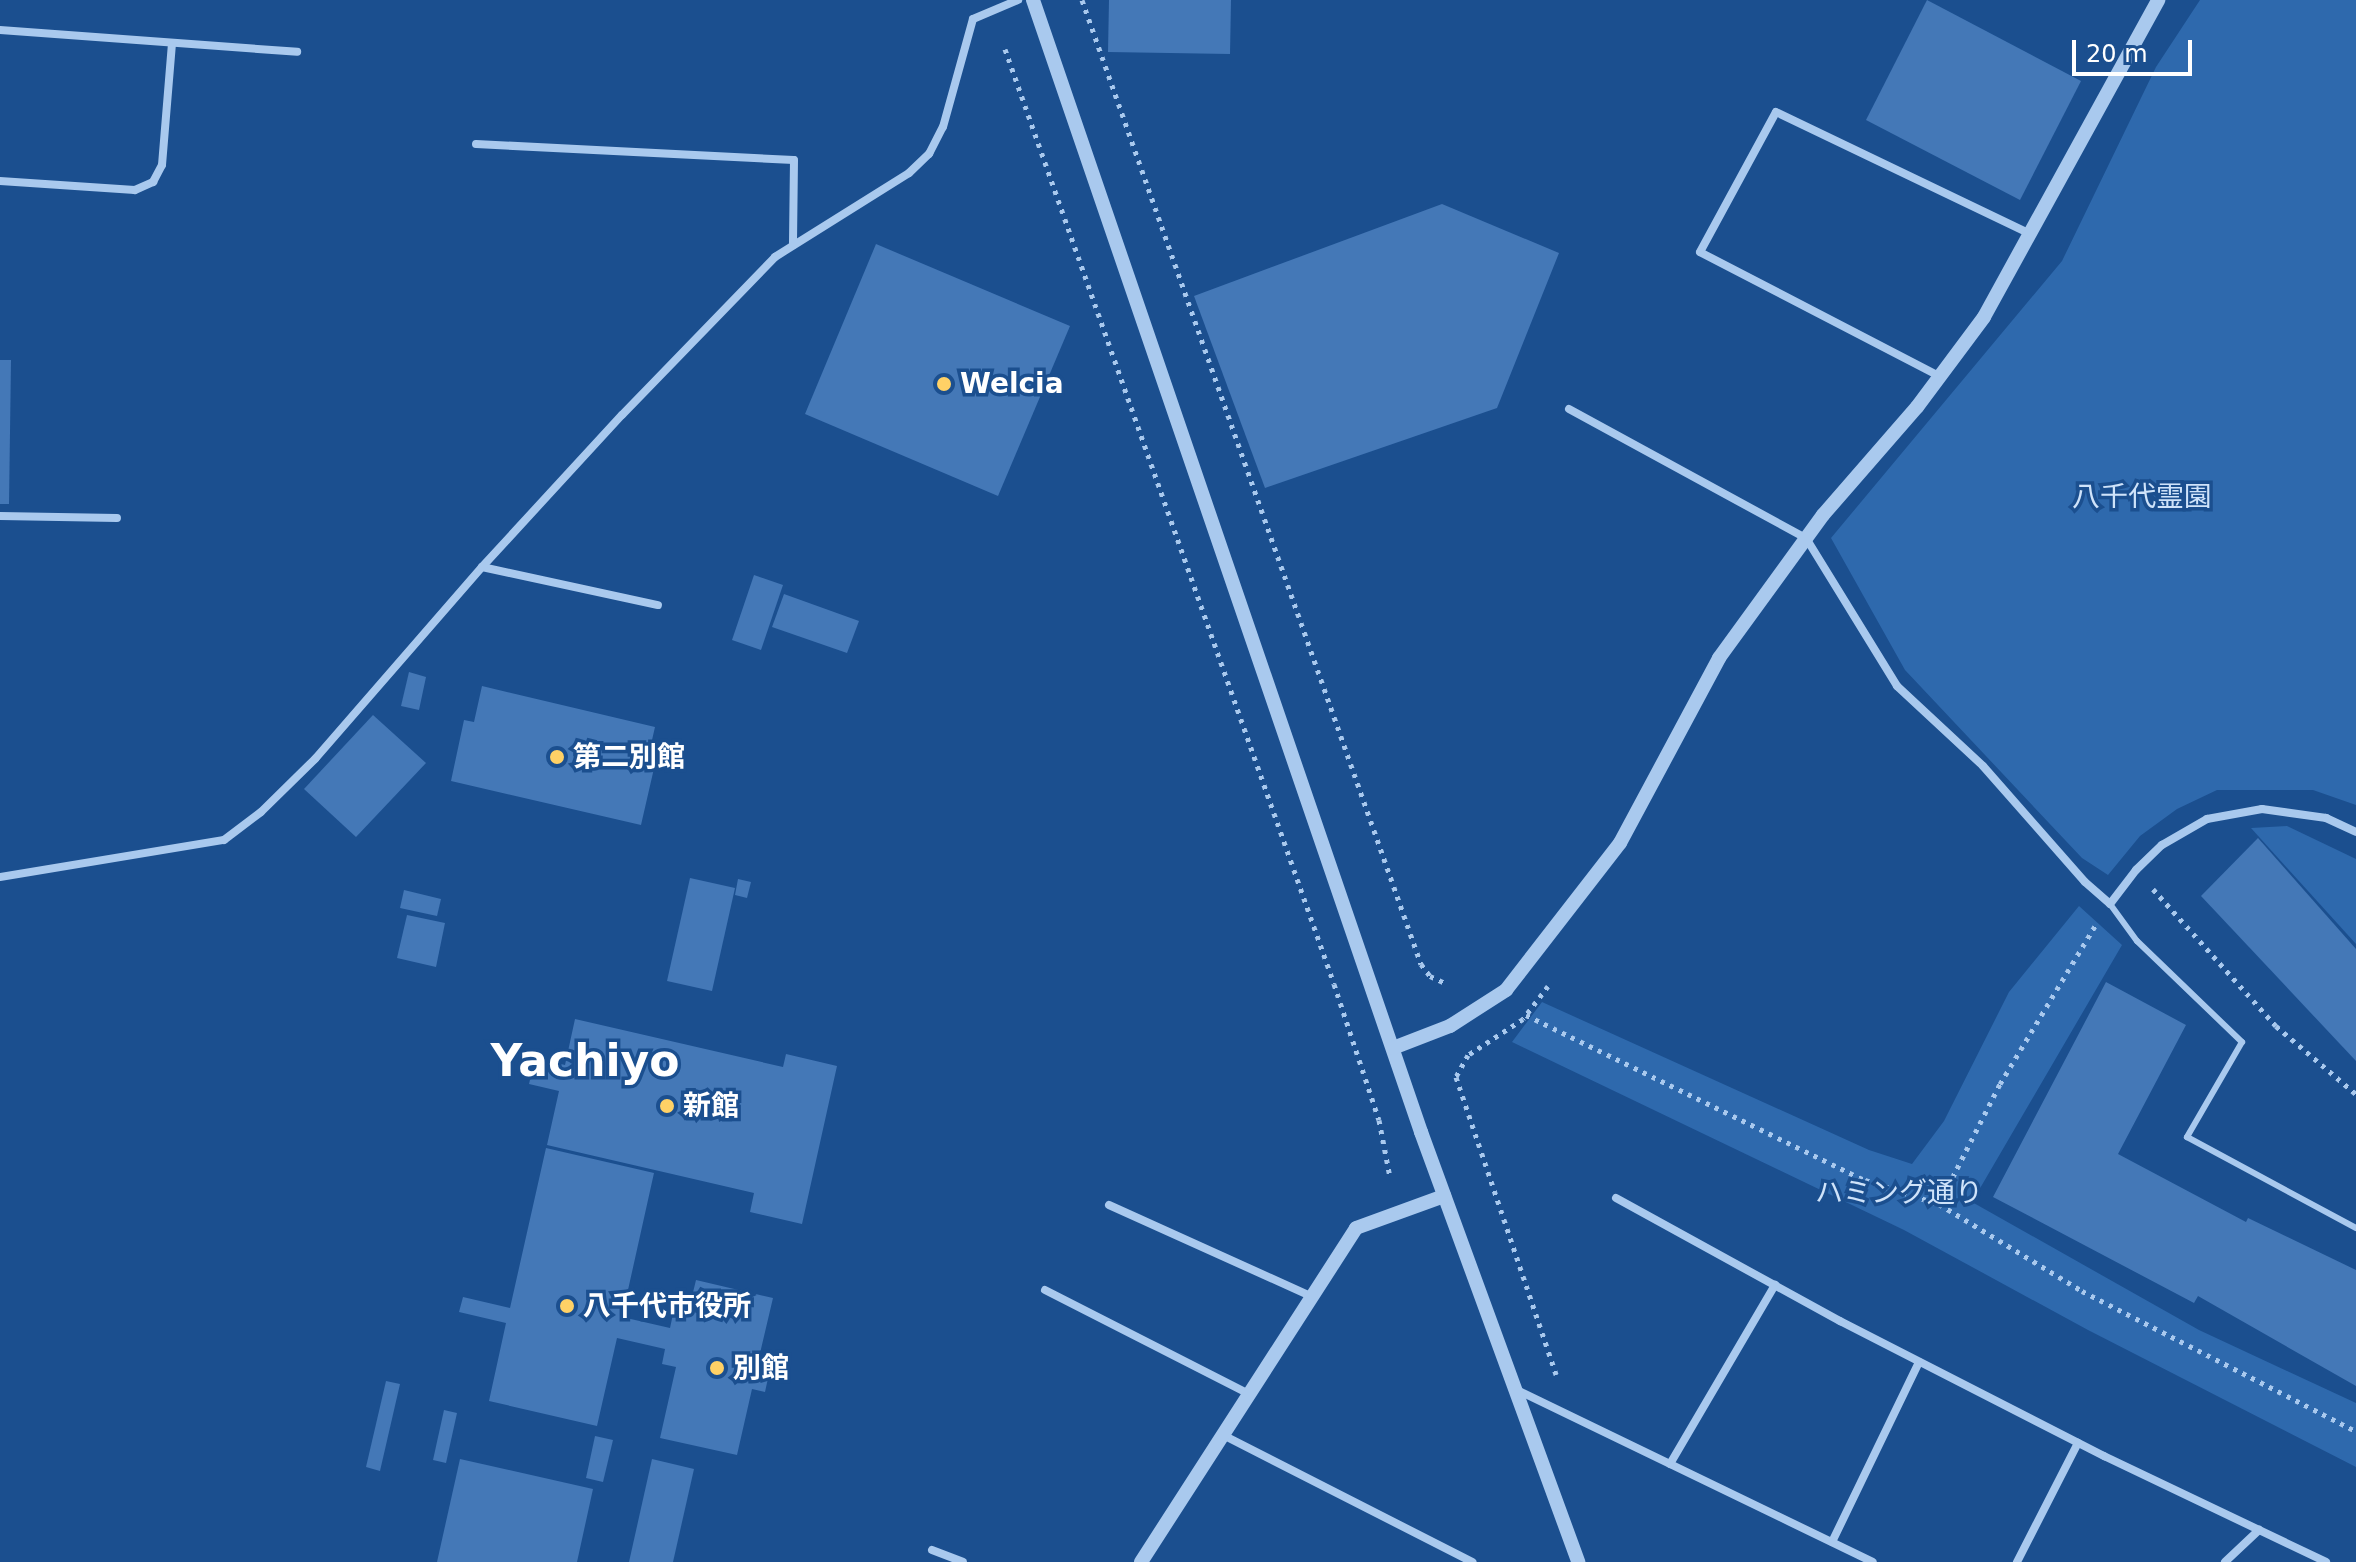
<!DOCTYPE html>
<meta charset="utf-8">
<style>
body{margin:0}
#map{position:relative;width:2356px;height:1562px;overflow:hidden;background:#1b4f8f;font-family:"DejaVu Sans","Noto Sans JP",sans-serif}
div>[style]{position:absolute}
.green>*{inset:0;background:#2e69ad}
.building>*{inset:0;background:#4478b7}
.path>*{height:5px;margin-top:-2.5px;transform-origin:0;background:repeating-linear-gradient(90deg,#a9c9ee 0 4px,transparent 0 10px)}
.service>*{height:6px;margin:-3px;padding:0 3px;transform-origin:3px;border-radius:3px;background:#a9c9ee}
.minor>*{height:8px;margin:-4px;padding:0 4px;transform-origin:4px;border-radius:4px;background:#a9c9ee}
.tertiary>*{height:14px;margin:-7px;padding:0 7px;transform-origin:7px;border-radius:7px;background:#a9c9ee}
.dots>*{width:22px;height:22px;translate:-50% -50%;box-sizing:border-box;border:4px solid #1b4f8f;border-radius:50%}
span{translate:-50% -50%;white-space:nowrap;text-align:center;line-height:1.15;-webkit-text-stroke:7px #1b4f8f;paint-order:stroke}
.poi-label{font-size:28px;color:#fff;font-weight:700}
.left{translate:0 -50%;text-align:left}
.park-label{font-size:28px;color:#cfe3fa}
.town-label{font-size:44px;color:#fff;font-weight:700}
.scale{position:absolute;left:2072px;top:40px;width:120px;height:36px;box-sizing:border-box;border:4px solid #fff;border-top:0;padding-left:10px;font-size:24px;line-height:28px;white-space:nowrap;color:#fff;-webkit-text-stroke:6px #1b4f8f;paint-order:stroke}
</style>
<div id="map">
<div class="green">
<div style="clip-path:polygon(2200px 0,2356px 0,2356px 805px,2313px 790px,2217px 790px,2177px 809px,2140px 836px,2108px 875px,2082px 858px,1905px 670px,1831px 538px,2062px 261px,2156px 67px)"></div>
<div style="clip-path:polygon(2287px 826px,2356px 859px,2356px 944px,2251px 828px)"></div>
<div style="clip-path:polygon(2079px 906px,2122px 945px,1972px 1202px,2199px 1330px,2356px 1403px,2356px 1467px,2088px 1330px,1904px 1230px,1512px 1042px,1542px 1002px,1869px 1150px,1912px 1164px,1944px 1121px,2009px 992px)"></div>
</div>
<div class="building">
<div style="clip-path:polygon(1109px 0,1231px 0,1230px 54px,1108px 52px)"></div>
<div style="clip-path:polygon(1927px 0,2081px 81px,2020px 200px,1866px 120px)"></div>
<div style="clip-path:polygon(1442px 204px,1559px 253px,1497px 408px,1265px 488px,1194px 296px)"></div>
<div style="clip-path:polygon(876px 244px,1070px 326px,998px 496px,805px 414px)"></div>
<div style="clip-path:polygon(0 360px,11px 360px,9px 504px,0 504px)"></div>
<div style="clip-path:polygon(754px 575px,783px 585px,761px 650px,732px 640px)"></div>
<div style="clip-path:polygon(784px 594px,859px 621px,847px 653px,772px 627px)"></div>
<div style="clip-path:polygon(409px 672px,426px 677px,419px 710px,401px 706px)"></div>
<div style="clip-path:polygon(482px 686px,655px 727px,647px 762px,655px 764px,641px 825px,451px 781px,464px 720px,474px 722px)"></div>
<div style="clip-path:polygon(373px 715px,426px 763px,356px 837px,304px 789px)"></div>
<div style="clip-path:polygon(2258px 838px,2356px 949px,2356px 1061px,2201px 896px)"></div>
<div style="clip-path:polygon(690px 878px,735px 888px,712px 991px,667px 981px)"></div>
<div style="clip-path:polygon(738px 879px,751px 882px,747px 898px,735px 895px)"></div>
<div style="clip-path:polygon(404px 890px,441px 899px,437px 916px,400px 908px)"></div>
<div style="clip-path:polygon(407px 915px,445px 923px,436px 967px,397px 958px)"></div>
<div style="clip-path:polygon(2106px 982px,2186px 1025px,2118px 1154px,2246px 1222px,2248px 1218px,2356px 1270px,2356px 1386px,2198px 1296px,2194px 1303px,1993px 1197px)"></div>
<div style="clip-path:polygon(575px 1019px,783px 1067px,786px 1054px,837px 1066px,802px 1224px,750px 1212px,754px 1193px,547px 1145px,559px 1091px,529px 1084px,535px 1058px,565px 1065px)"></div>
<div style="clip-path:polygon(546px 1148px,654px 1173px,622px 1317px,670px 1328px,673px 1314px,687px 1317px,696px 1280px,773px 1298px,757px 1366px,770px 1369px,765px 1392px,752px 1389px,737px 1455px,660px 1438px,676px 1367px,662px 1364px,665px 1349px,617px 1338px,597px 1426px,489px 1401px,506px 1323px,459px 1312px,463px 1297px,510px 1308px)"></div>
<div style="clip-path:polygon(386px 1381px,400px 1384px,380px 1471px,366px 1467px)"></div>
<div style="clip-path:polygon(444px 1410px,457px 1413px,446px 1463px,433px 1460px)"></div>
<div style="clip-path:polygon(595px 1436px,613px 1440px,603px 1482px,586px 1478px)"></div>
<div style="clip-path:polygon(460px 1459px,593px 1489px,577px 1562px,437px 1562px)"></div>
<div style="clip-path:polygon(652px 1459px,694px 1469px,673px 1562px,629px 1562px)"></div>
</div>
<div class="path">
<div style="left:1082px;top:0;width:1022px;rotate:70.63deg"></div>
<div style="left:1421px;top:964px;width:15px;rotate:53deg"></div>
<div style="left:1430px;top:976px;width:19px;rotate:25deg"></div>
<div style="left:1005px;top:49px;width:991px;rotate:70.61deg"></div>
<div style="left:1334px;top:984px;width:143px;rotate:71.7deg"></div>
<div style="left:1379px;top:1120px;width:58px;rotate:79.1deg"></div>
<div style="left:2153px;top:889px;width:184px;rotate:48.1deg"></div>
<div style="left:2276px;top:1026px;width:105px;rotate:40.4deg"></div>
<div style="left:1548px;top:986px;width:41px;rotate:127.1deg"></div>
<div style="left:1523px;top:1019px;width:66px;rotate:146.8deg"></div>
<div style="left:1468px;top:1055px;width:25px;rotate:119deg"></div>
<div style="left:1456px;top:1077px;width:314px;rotate:71.4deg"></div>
<div style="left:1526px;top:1015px;width:377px;rotate:26deg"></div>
<div style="left:1865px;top:1180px;width:78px;rotate:18deg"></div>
<div style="left:1939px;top:1204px;width:167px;rotate:31.3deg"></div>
<div style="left:2082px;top:1291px;width:308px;rotate:27.1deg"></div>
<div style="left:1939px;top:1204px;width:135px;rotate:-63.1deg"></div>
<div style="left:2000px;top:1084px;width:187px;rotate:-59deg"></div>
</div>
<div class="service">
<div style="left:2110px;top:904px;width:46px;rotate:53.9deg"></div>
<div style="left:2137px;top:941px;width:146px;rotate:43.9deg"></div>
<div style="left:2242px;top:1042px;width:110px;rotate:120.1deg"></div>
<div style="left:2187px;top:1137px;width:192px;rotate:28.3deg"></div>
</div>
<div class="minor">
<div style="left:0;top:30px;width:298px;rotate:4.2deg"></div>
<div style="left:476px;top:144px;width:318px;rotate:2.9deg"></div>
<div style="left:794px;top:160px;width:85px;rotate:90.7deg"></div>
<div style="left:0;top:181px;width:135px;rotate:3.8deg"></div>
<div style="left:135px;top:190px;width:20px;rotate:-24deg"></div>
<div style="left:153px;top:182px;width:19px;rotate:-62deg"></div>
<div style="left:162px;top:165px;width:122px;rotate:-85.3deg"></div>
<div style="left:1939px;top:376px;width:269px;rotate:-152.6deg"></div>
<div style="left:1700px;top:252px;width:159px;rotate:-61.5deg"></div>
<div style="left:1776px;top:112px;width:283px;rotate:25.6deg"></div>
<div style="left:1569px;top:409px;width:270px;rotate:28.6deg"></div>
<div style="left:1806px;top:538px;width:174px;rotate:58.4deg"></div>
<div style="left:1897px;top:686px;width:117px;rotate:42.9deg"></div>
<div style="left:1983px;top:766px;width:154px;rotate:48.7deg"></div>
<div style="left:2085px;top:882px;width:33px;rotate:41deg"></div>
<div style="left:2110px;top:904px;width:43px;rotate:-52.6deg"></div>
<div style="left:2136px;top:870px;width:36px;rotate:-44deg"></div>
<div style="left:2162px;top:845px;width:52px;rotate:-30deg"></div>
<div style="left:2207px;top:819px;width:56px;rotate:-10.3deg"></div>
<div style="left:2262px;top:809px;width:65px;rotate:8deg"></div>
<div style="left:2326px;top:818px;width:33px;rotate:25deg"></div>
<div style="left:0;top:516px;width:117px;rotate:1deg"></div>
<div style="left:482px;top:567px;width:180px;rotate:12.2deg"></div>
<div style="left:0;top:877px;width:227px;rotate:-9.4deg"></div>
<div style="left:224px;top:840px;width:46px;rotate:-37.1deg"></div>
<div style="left:261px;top:812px;width:76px;rotate:-44.5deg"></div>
<div style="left:315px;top:759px;width:254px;rotate:-49deg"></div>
<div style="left:482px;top:567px;width:207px;rotate:-47.4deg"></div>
<div style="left:622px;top:415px;width:220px;rotate:-45.9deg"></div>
<div style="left:775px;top:257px;width:158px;rotate:-32.1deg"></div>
<div style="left:909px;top:173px;width:28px;rotate:-44deg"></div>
<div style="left:929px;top:154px;width:30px;rotate:-63deg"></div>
<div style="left:943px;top:127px;width:112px;rotate:-74.5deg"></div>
<div style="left:973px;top:19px;width:49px;rotate:-22.9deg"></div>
<div style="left:1616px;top:1198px;width:256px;rotate:28.8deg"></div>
<div style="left:1840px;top:1321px;width:297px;rotate:27.1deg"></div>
<div style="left:2104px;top:1456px;width:246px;rotate:25.5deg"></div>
<div style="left:1109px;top:1205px;width:222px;rotate:24.3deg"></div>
<div style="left:1045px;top:1290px;width:229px;rotate:27deg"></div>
<div style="left:1517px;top:1390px;width:395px;rotate:25.8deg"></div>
<div style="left:1223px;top:1435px;width:280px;rotate:27deg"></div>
<div style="left:1670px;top:1464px;width:208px;rotate:-59.6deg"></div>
<div style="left:1832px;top:1542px;width:200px;rotate:-64.2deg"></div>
<div style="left:932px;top:1550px;width:33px;rotate:21deg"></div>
<div style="left:2017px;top:1562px;width:134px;rotate:-62.9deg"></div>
<div style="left:2225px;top:1562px;width:47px;rotate:-43.3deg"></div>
</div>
<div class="tertiary">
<div style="left:1033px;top:0;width:1197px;rotate:71.08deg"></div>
<div style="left:1421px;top:1132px;width:458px;rotate:69.9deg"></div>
<div style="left:1393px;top:1048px;width:61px;rotate:-21.1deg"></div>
<div style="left:1450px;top:1026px;width:67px;rotate:-32.7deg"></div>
<div style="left:1506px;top:990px;width:186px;rotate:-52.2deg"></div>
<div style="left:1620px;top:843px;width:210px;rotate:-61.8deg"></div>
<div style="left:1719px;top:658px;width:177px;rotate:-54deg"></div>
<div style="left:1823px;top:515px;width:143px;rotate:-49deg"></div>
<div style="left:1917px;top:407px;width:112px;rotate:-53.3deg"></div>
<div style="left:1984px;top:317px;width:362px;rotate:-61.2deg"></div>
<div style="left:1141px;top:1562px;width:397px;rotate:-57.2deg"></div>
<div style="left:1356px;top:1228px;width:94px;rotate:-20deg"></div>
</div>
<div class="dots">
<div style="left:944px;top:384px;background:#ffd166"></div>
<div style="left:557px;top:757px;background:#ffd166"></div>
<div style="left:667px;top:1106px;background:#ffd166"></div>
<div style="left:567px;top:1306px;background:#ffd166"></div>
<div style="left:717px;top:1368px;background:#ffd166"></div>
</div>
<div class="poi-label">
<span class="left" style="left:960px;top:384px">Welcia</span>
<span class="left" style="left:573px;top:757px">第二別館</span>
<span class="left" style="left:683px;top:1106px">新館</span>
<span class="left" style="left:583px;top:1306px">八千代市役所</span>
<span class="left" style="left:733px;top:1368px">別館</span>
</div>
<div class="park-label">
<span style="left:2142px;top:497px">八千代霊園</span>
<span style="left:1899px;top:1193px">ハミング通り</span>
</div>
<div class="town-label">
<span style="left:585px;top:1061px">Yachiyo</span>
</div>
<div class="scale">20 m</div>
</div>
